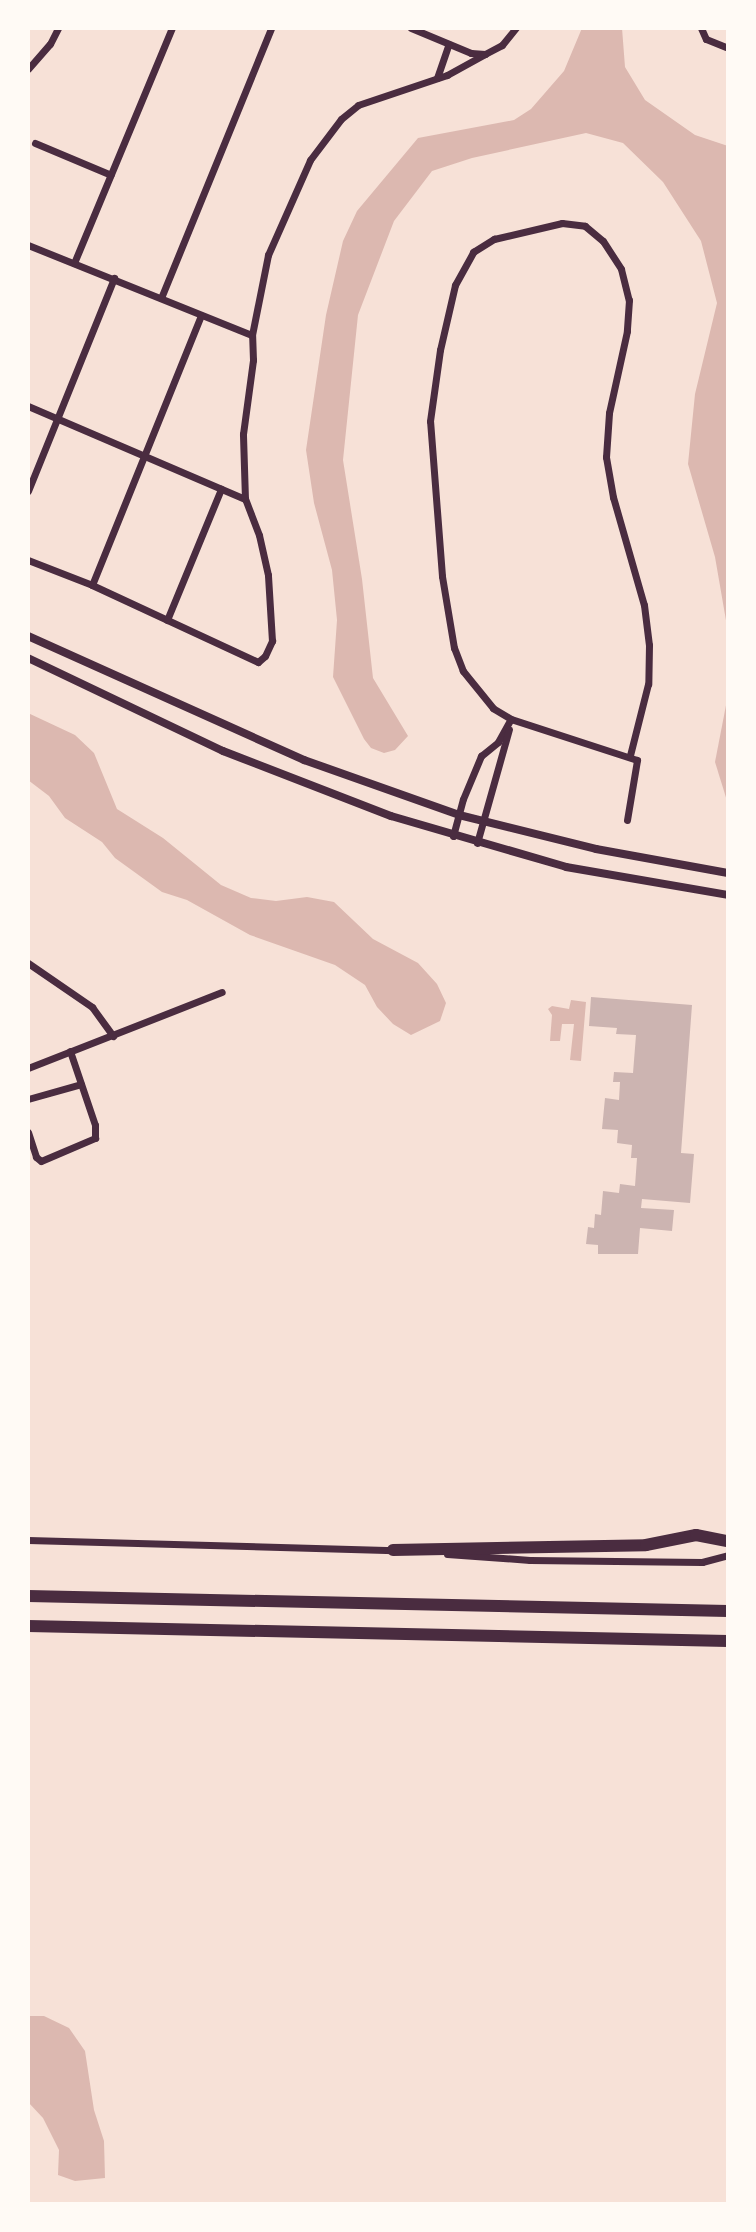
<!DOCTYPE html>
<style>
body{margin:0}
#map{position:relative;width:756px;height:2232px;overflow:hidden;background:#f7e1d7;font-family:"Fira Sans",sans-serif}
div>[style]{position:absolute}
.water>*{inset:0;background:#dcb8b0}
.building>*{inset:0;background:#ccb4b1}
.minor>*{height:7px;margin:-3.5px;padding:0 3.5px;transform-origin:3.5px;border-radius:3.5px;background:#4a2c40}
.tertiary>*{height:8px;margin:-4px;padding:0 4px;transform-origin:4px;border-radius:4px;background:#4a2c40}
.motorway>*{height:12px;margin:-6px;padding:0 6px;transform-origin:6px;border-radius:6px;background:#4a2c40}
span{translate:-50% -50%;white-space:nowrap;text-align:center;line-height:1.15;-webkit-text-stroke:8px #fffaf5;paint-order:stroke}
.frame{position:absolute;inset:0;border:30px solid #fffaf5;pointer-events:none}
</style>
<div id="map">
<div class="water">
<div style="clip-path:polygon(582px 28px,622px 28px,625px 67px,645px 100px,695px 135px,728px 146px,728px 632px,715px 557px,688px 464px,695px 394px,717px 303px,701px 241px,663px 182px,623px 143px,586px 133px,472px 158px,432px 171px,394px 221px,358px 315px,343px 460px,362px 579px,373px 678px,408px 736px,395px 750px,384px 753px,371px 748px,364px 739px,333px 677px,337px 620px,332px 570px,314px 503px,306px 450px,326px 315px,343px 241px,357px 211px,418px 138px,514px 120px,531px 109px,564px 71px)"></div>
<div style="clip-path:polygon(728px 695px,728px 804px,715px 762px)"></div>
<div style="clip-path:polygon(28px 713px,75px 735px,94px 753px,117px 809px,163px 838px,221px 885px,251px 898px,276px 901px,307px 897px,334px 902px,373px 939px,418px 963px,437px 984px,446px 1003px,440px 1021px,411px 1035px,393px 1024px,377px 1007px,365px 985px,335px 965px,250px 935px,187px 900px,162px 892px,115px 858px,102px 842px,65px 818px,49px 796px,28px 780px)"></div>
<div style="clip-path:polygon(571px 1000px,586px 1002px,581px 1061px,570px 1060px,574px 1024px,562px 1024px,560px 1041px,550px 1041px,552px 1015px,548px 1009px,552px 1006px,569px 1009px)"></div>
<div style="clip-path:polygon(28px 2016px,44px 2016px,69px 2028px,85px 2051px,94px 2110px,104px 2141px,105px 2178px,75px 2181px,58px 2175px,59px 2150px,43px 2118px,28px 2102px)"></div>
</div>
<div class="building">
<div style="clip-path:polygon(591px 997px,692px 1005px,681px 1153px,694px 1154px,690px 1203px,642px 1199px,641px 1208px,674px 1210px,672px 1231px,640px 1228px,638px 1254px,598px 1254px,598px 1245px,586px 1244px,588px 1227px,594px 1228px,595px 1214px,601px 1215px,603px 1191px,619px 1193px,620px 1184px,635px 1186px,637px 1158px,631px 1158px,632px 1145px,617px 1143px,618px 1130px,602px 1129px,605px 1098px,619px 1100px,620px 1082px,613px 1082px,614px 1072px,633px 1073px,636px 1035px,616px 1034px,617px 1028px,589px 1026px)"></div>
</div>
<div class="minor">
<div style="left:411px;top:28px;width:65px;rotate:22.6deg"></div>
<div style="left:471px;top:53px;width:14px;rotate:4deg"></div>
<div style="left:485px;top:54px;width:19px;rotate:-28deg"></div>
<div style="left:502px;top:45px;width:22px;rotate:-51deg"></div>
<div style="left:701px;top:28px;width:12px;rotate:66deg"></div>
<div style="left:706px;top:39px;width:24px;rotate:22deg"></div>
<div style="left:28px;top:69px;width:33px;rotate:-49deg"></div>
<div style="left:50px;top:44px;width:18px;rotate:-63deg"></div>
<div style="left:437px;top:78px;width:36px;rotate:-71deg"></div>
<div style="left:35px;top:143px;width:82px;rotate:22.8deg"></div>
<div style="left:28px;top:245px;width:241px;rotate:21.9deg"></div>
<div style="left:74px;top:263px;width:255px;rotate:-67.4deg"></div>
<div style="left:161px;top:298px;width:292px;rotate:-67.8deg"></div>
<div style="left:28px;top:406px;width:236px;rotate:23.2deg"></div>
<div style="left:28px;top:491px;width:230px;rotate:-68deg"></div>
<div style="left:28px;top:560px;width:69px;rotate:21.3deg"></div>
<div style="left:92px;top:585px;width:183px;rotate:24.9deg"></div>
<div style="left:258px;top:662px;width:9px;rotate:-41deg"></div>
<div style="left:265px;top:656px;width:17px;rotate:-65deg"></div>
<div style="left:272px;top:641px;width:66px;rotate:-93.5deg"></div>
<div style="left:268px;top:575px;width:41px;rotate:-102.7deg"></div>
<div style="left:259px;top:535px;width:39px;rotate:-111deg"></div>
<div style="left:245px;top:499px;width:65px;rotate:-91.8deg"></div>
<div style="left:243px;top:434px;width:75px;rotate:-82.3deg"></div>
<div style="left:253px;top:360px;width:25px;rotate:-92deg"></div>
<div style="left:252px;top:335px;width:82px;rotate:-78.7deg"></div>
<div style="left:268px;top:255px;width:104px;rotate:-66.1deg"></div>
<div style="left:310px;top:160px;width:51px;rotate:-52.9deg"></div>
<div style="left:341px;top:119px;width:22px;rotate:-39deg"></div>
<div style="left:358px;top:105px;width:94px;rotate:-18.6deg"></div>
<div style="left:447px;top:75px;width:43px;rotate:-28.9deg"></div>
<div style="left:92px;top:585px;width:291px;rotate:-68deg"></div>
<div style="left:167px;top:620px;width:142px;rotate:-67.6deg"></div>
<div style="left:627px;top:820px;width:61px;rotate:-80.5deg"></div>
<div style="left:637px;top:760px;width:133px;rotate:-162deg"></div>
<div style="left:511px;top:719px;width:21px;rotate:-149deg"></div>
<div style="left:493px;top:708px;width:48px;rotate:-129deg"></div>
<div style="left:463px;top:671px;width:25px;rotate:-111deg"></div>
<div style="left:454px;top:648px;width:73px;rotate:-99.5deg"></div>
<div style="left:442px;top:576px;width:155px;rotate:-94.4deg"></div>
<div style="left:430px;top:421px;width:72px;rotate:-82deg"></div>
<div style="left:440px;top:350px;width:67px;rotate:-77deg"></div>
<div style="left:455px;top:285px;width:38px;rotate:-61deg"></div>
<div style="left:473px;top:252px;width:25px;rotate:-32deg"></div>
<div style="left:494px;top:239px;width:70px;rotate:-13.2deg"></div>
<div style="left:562px;top:223px;width:23px;rotate:7deg"></div>
<div style="left:585px;top:226px;width:23px;rotate:40deg"></div>
<div style="left:603px;top:241px;width:33px;rotate:57deg"></div>
<div style="left:621px;top:269px;width:32px;rotate:76deg"></div>
<div style="left:629px;top:300px;width:31px;rotate:94deg"></div>
<div style="left:627px;top:331px;width:84px;rotate:102.4deg"></div>
<div style="left:609px;top:413px;width:44px;rotate:93.9deg"></div>
<div style="left:606px;top:457px;width:41px;rotate:80.1deg"></div>
<div style="left:613px;top:497px;width:112px;rotate:74deg"></div>
<div style="left:644px;top:605px;width:40px;rotate:82.9deg"></div>
<div style="left:649px;top:645px;width:39px;rotate:91deg"></div>
<div style="left:648px;top:684px;width:73px;rotate:104.2deg"></div>
<div style="left:453px;top:836px;width:38px;rotate:-75deg"></div>
<div style="left:463px;top:799px;width:47px;rotate:-67.3deg"></div>
<div style="left:481px;top:756px;width:22px;rotate:-39deg"></div>
<div style="left:498px;top:742px;width:26px;rotate:-61deg"></div>
<div style="left:477px;top:843px;width:118px;rotate:-74.3deg"></div>
<div style="left:28px;top:963px;width:78px;rotate:34.5deg"></div>
<div style="left:92px;top:1007px;width:36px;rotate:54deg"></div>
<div style="left:28px;top:1068px;width:208px;rotate:-21.4deg"></div>
<div style="left:28px;top:1099px;width:55px;rotate:-15.8deg"></div>
<div style="left:28px;top:1132px;width:26px;rotate:72deg"></div>
<div style="left:36px;top:1157px;width:6px;rotate:39deg"></div>
<div style="left:41px;top:1161px;width:59px;rotate:-23.1deg"></div>
<div style="left:95px;top:1138px;width:13px;rotate:-90deg"></div>
<div style="left:95px;top:1125px;width:78px;rotate:-108.7deg"></div>
<div style="left:28px;top:1540px;width:367px;rotate:1.6deg"></div>
<div style="left:447px;top:1554px;width:83px;rotate:4.1deg"></div>
<div style="left:530px;top:1560px;width:172px;rotate:0.7deg"></div>
<div style="left:702px;top:1562px;width:27px;rotate:-15deg"></div>
</div>
<div class="tertiary">
<div style="left:28px;top:636px;width:303px;rotate:24.2deg"></div>
<div style="left:304px;top:760px;width:164px;rotate:19.5deg"></div>
<div style="left:459px;top:815px;width:141px;rotate:13.9deg"></div>
<div style="left:596px;top:849px;width:134px;rotate:10.3deg"></div>
<div style="left:28px;top:658px;width:216px;rotate:25.5deg"></div>
<div style="left:223px;top:751px;width:180px;rotate:21.2deg"></div>
<div style="left:391px;top:816px;width:182px;rotate:16.2deg"></div>
<div style="left:566px;top:867px;width:164px;rotate:9.8deg"></div>
</div>
<div class="motorway">
<div style="left:393px;top:1550px;width:253px;rotate:-1.1deg"></div>
<div style="left:646px;top:1545px;width:51px;rotate:-11.3deg"></div>
<div style="left:696px;top:1535px;width:33px;rotate:11deg"></div>
<div style="left:28px;top:1596px;width:700px;rotate:1.23deg"></div>
<div style="left:28px;top:1626px;width:700px;rotate:1.23deg"></div>
</div>
<div class="frame"></div>
</div>
